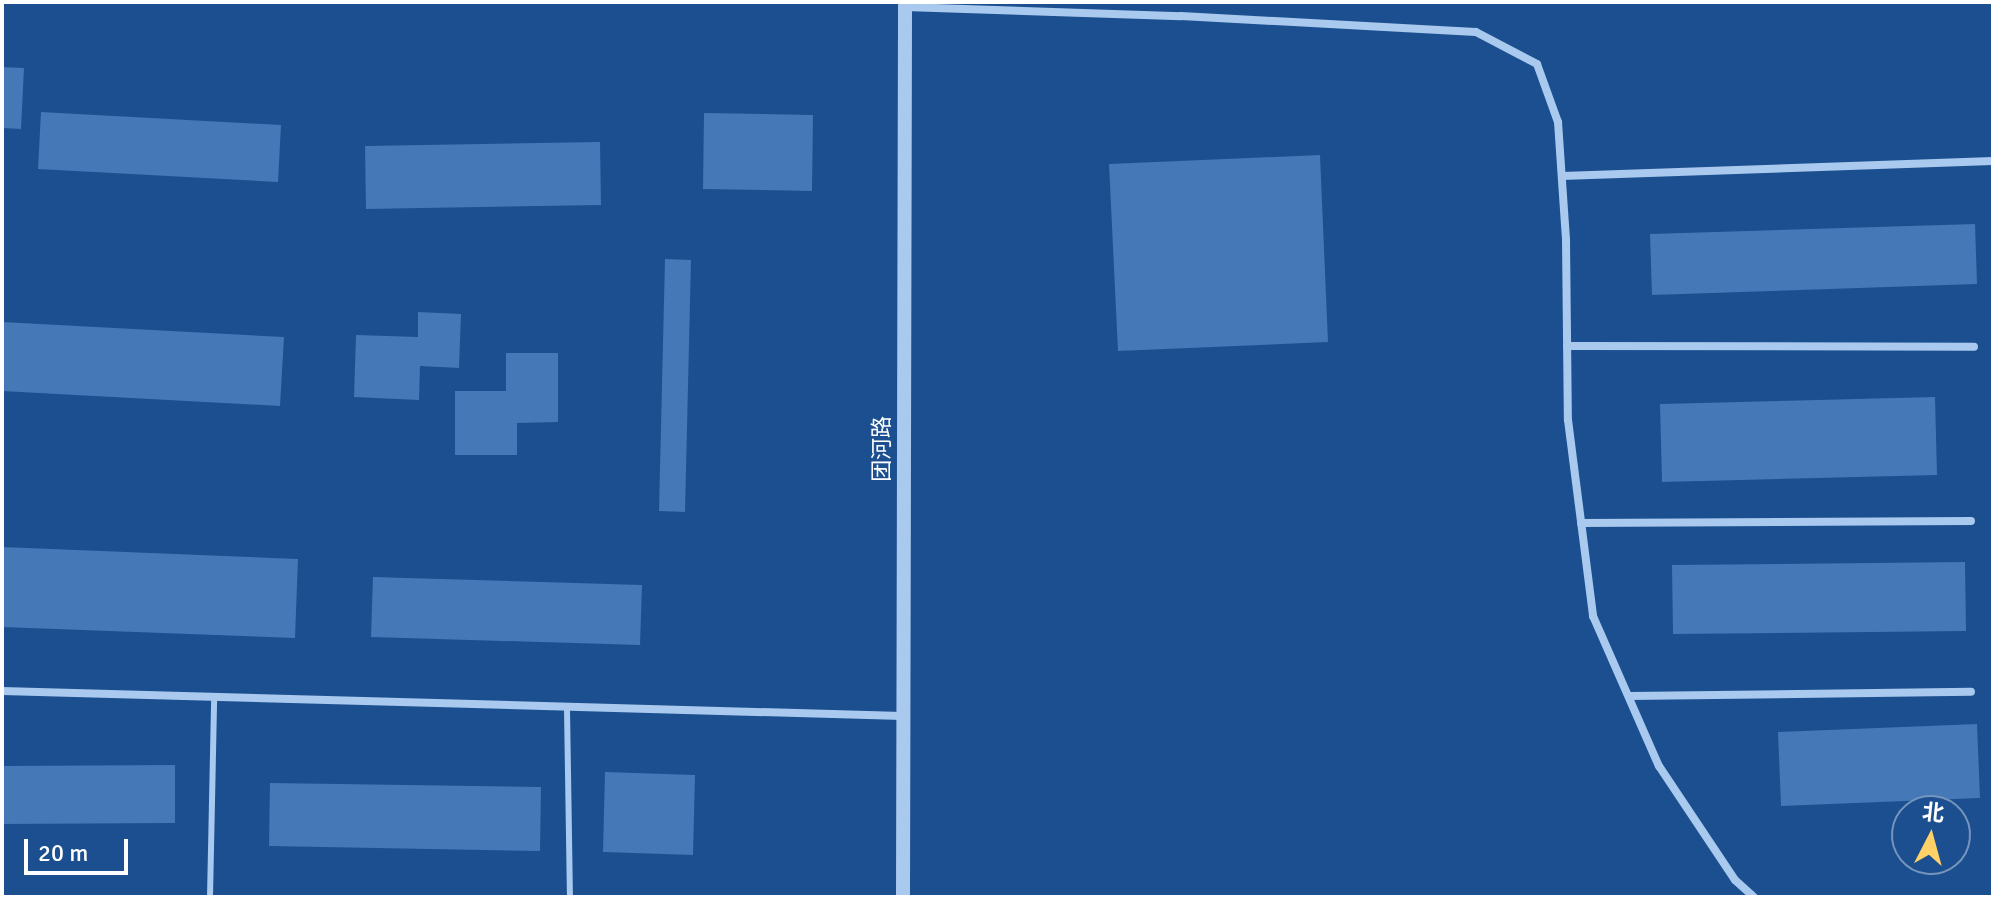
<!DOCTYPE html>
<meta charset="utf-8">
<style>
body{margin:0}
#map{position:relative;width:1995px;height:899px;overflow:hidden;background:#1b4f8f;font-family:Signika,"Noto Sans SC",sans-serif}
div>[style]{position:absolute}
.building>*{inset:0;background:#4478b7}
.service>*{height:6px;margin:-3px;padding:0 3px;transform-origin:3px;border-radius:3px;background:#a9c9ee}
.minor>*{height:8px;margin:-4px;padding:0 4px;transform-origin:4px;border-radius:4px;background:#a9c9ee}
.tertiary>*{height:14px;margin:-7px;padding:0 7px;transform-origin:7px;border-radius:7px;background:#a9c9ee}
span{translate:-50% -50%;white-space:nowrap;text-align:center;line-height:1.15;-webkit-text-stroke:8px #1b4f8f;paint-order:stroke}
.street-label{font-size:22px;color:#fff}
.frame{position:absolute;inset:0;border:4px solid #fff;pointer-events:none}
.north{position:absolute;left:1891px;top:795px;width:80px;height:80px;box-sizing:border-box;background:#1b4f8f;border:2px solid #7695bc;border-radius:50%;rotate:6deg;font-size:22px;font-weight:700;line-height:32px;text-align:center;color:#fff}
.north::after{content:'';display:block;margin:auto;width:28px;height:36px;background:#ffd166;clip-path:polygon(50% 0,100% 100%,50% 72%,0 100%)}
.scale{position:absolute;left:24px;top:839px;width:104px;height:36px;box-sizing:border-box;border:4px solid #fff;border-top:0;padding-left:10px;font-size:24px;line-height:28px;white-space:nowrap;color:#fff;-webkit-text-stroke:6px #1b4f8f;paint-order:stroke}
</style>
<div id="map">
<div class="building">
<div style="clip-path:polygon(2px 67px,24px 68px,21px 129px,2px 128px)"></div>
<div style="clip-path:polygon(41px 112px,281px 125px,278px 182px,38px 169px)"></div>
<div style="clip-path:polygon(704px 113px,813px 115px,812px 191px,703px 189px)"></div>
<div style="clip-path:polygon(600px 142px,601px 205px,366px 209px,365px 146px)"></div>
<div style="clip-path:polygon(1320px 155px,1328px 342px,1118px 351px,1109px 164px)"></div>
<div style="clip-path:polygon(1975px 224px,1977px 284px,1652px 295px,1650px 234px)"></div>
<div style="clip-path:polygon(665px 259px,691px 260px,685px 512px,659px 511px)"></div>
<div style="clip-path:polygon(418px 312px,461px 314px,459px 368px,420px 366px,419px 400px,354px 397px,356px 335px,418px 337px)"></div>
<div style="clip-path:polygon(2px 322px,284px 337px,280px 406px,2px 391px)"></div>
<div style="clip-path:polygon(506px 353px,558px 353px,558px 422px,517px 423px,517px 455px,455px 455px,455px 391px,506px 391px)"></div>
<div style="clip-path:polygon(1935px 397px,1937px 475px,1662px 482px,1660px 404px)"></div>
<div style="clip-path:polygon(2px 547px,298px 559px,295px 638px,2px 627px)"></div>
<div style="clip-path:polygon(1965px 562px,1966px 631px,1673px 634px,1672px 565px)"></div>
<div style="clip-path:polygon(373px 577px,642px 585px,640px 645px,371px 637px)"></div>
<div style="clip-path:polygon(1977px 724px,1980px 798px,1781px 806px,1778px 732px)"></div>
<div style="clip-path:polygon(175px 765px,175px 823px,2px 824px,2px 766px)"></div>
<div style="clip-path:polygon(605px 772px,695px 775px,693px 855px,603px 852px)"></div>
<div style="clip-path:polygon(270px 783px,541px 787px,540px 851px,269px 846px)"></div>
</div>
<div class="service">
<div style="left:567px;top:709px;width:188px;rotate:89.1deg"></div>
<div style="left:210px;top:897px;width:199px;rotate:-88.8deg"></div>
</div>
<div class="minor">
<div style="left:905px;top:7px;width:276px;rotate:1.9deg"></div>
<div style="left:1181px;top:16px;width:295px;rotate:3.1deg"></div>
<div style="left:1476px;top:32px;width:69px;rotate:27.7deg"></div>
<div style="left:1537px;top:64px;width:62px;rotate:70.1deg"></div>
<div style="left:1558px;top:122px;width:118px;rotate:86.1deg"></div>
<div style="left:1566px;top:240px;width:180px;rotate:89.4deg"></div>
<div style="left:1568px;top:420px;width:198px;rotate:82.7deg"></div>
<div style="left:1593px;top:616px;width:164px;rotate:66.3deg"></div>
<div style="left:1659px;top:766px;width:137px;rotate:56.3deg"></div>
<div style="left:1735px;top:880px;width:25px;rotate:42deg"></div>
<div style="left:1562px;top:176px;width:431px;rotate:-2deg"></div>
<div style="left:1567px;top:346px;width:407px;rotate:0.1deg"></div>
<div style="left:1581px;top:523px;width:390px;rotate:-0.3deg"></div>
<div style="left:2px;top:691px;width:901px;rotate:1.59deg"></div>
<div style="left:1629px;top:696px;width:342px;rotate:-0.7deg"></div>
</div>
<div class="tertiary">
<div style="left:903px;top:897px;width:895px;rotate:-89.87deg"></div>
</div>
<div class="street-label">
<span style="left:882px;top:449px;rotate:-90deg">团河路</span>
</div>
<div class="frame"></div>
<div class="north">北</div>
<div class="scale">20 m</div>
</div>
